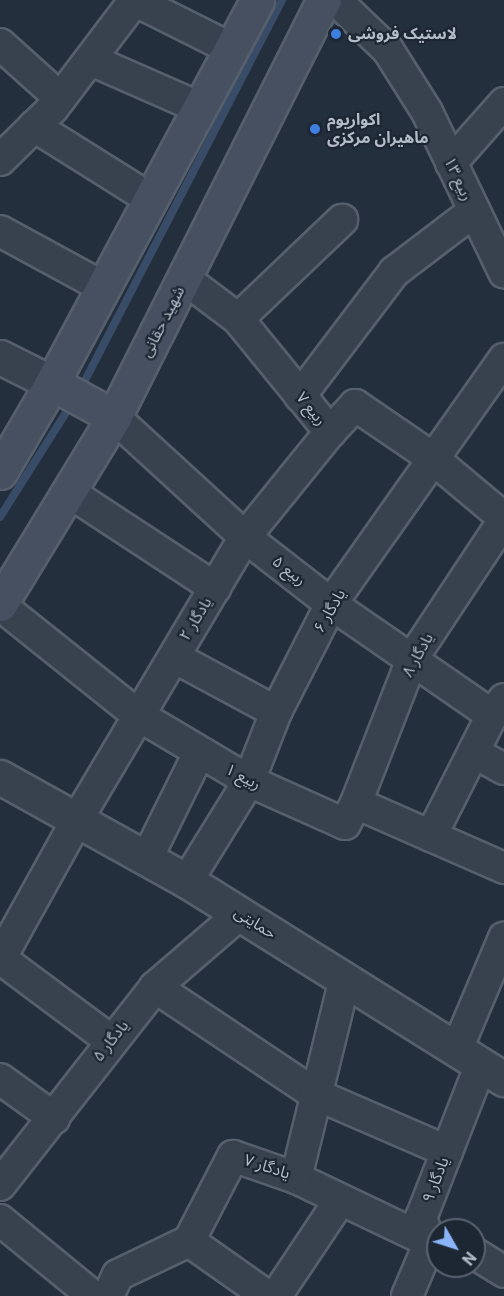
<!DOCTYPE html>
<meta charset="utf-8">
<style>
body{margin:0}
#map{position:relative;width:504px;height:1296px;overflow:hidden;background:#242f3e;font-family:Roboto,"Noto Sans Arabic",sans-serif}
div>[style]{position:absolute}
.stream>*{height:8px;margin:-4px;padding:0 4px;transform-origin:4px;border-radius:4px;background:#394c67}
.roads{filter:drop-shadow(2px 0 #565f6c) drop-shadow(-2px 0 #565f6c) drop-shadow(0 2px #565f6c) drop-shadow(0 -2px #565f6c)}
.minor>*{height:30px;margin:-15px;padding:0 15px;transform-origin:15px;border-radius:15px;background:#38414e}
.tertiary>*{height:33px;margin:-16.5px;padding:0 16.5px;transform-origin:16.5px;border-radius:16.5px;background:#38414e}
.secondary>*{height:33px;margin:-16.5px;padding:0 16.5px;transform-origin:16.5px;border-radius:16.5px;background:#465061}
.dots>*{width:16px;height:16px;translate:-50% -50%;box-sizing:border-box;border:3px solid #1d2633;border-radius:50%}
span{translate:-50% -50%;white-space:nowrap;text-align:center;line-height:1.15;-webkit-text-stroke:4.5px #1d2633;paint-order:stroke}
.poi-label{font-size:16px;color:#b4bcc9;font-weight:700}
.left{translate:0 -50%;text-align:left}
.street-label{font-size:16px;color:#b4bcc9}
.north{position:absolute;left:426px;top:1218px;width:60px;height:60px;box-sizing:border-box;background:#1d2633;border:2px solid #59626f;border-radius:50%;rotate:129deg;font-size:16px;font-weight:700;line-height:24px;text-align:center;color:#b4bcc9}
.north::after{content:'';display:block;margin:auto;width:21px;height:27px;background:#8ab4f8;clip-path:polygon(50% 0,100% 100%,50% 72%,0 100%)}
</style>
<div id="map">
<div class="stream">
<div style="left:80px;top:390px;width:439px;rotate:-62.6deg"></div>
<div style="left:0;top:517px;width:135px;rotate:-57.7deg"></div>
</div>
<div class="roads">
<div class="minor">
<div style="left:136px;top:1px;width:105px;rotate:26.6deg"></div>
<div style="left:341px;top:5px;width:65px;rotate:43.8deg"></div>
<div style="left:388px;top:50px;width:73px;rotate:57.8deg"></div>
<div style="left:427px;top:112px;width:178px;rotate:64.3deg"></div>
<div style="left:0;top:44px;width:81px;rotate:42deg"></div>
<div style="left:91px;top:60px;width:117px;rotate:23.7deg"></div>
<div style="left:34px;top:126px;width:136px;rotate:32.1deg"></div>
<div style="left:0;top:160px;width:74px;rotate:-44.5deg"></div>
<div style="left:53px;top:108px;width:136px;rotate:-52.8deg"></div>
<div style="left:451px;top:163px;width:80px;rotate:-48.5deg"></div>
<div style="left:0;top:231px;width:117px;rotate:28.5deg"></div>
<div style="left:185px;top:279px;width:66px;rotate:37deg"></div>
<div style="left:238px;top:319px;width:146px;rotate:50.8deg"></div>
<div style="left:330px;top:432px;width:37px;rotate:-47deg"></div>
<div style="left:355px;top:405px;width:92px;rotate:34.4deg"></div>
<div style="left:431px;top:457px;width:95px;rotate:39.9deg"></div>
<div style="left:238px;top:319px;width:144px;rotate:-43.6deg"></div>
<div style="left:300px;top:396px;width:156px;rotate:-52.8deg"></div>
<div style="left:394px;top:272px;width:101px;rotate:-37.3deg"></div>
<div style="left:114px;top:417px;width:178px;rotate:42.5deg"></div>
<div style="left:245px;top:537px;width:109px;rotate:37.9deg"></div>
<div style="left:331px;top:604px;width:196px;rotate:34.6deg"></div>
<div style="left:492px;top:715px;width:20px;rotate:-53deg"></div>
<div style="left:69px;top:492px;width:175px;rotate:33.3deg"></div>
<div style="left:0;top:605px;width:176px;rotate:38.6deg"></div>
<div style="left:138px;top:715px;width:129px;rotate:30.7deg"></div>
<div style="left:249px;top:781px;width:105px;rotate:24.1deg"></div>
<div style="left:345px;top:824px;width:24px;rotate:-62deg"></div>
<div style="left:356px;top:803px;width:162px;rotate:23.7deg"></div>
<div style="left:174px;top:657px;width:116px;rotate:28.3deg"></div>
<div style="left:475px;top:753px;width:33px;rotate:29deg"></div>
<div style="left:356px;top:803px;width:155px;rotate:-68.7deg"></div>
<div style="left:412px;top:659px;width:167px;rotate:-56.5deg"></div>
<div style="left:431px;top:836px;width:136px;rotate:-63.2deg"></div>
<div style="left:147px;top:858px;width:117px;rotate:-63.7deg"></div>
<div style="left:187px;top:881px;width:118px;rotate:-58.2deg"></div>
<div style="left:249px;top:781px;width:74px;rotate:-68.6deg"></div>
<div style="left:276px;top:712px;width:121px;rotate:-63deg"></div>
<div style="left:331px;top:604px;width:300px;rotate:-54.8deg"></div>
<div style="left:0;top:958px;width:137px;rotate:36.7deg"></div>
<div style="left:0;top:959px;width:161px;rotate:-61deg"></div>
<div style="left:78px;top:818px;width:327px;rotate:-59.3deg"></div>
<div style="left:245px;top:537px;width:135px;rotate:-51deg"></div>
<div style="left:155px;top:987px;width:192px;rotate:33.8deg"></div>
<div style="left:315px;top:1094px;width:144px;rotate:23.4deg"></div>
<div style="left:457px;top:1049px;width:121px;rotate:-67.1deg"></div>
<div style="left:0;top:1079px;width:67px;rotate:35.8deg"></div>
<div style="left:296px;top:1178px;width:148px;rotate:25.5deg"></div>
<div style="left:0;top:1185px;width:251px;rotate:-51.9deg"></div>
<div style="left:155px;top:987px;width:112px;rotate:-40.7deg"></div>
<div style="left:0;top:1220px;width:120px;rotate:39.3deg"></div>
<div style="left:189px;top:1241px;width:95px;rotate:35.2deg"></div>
<div style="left:474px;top:1253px;width:36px;rotate:32deg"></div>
<div style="left:108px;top:1296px;width:23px;rotate:-65deg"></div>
<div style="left:118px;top:1275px;width:79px;rotate:-25.6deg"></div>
<div style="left:189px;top:1241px;width:96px;rotate:-62.6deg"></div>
<div style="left:233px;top:1156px;width:67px;rotate:19.2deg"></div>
<div style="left:296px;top:1178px;width:205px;rotate:-76.2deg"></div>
<div style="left:276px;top:1296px;width:115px;rotate:-56.3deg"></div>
<div style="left:407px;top:1296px;width:59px;rotate:-66.9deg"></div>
<div style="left:430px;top:1242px;width:26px;rotate:-111deg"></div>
<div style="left:421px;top:1218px;width:165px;rotate:-68.7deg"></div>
</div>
<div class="tertiary">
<div style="left:0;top:357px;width:58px;rotate:26.6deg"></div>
<div style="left:0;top:777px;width:214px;rotate:29.1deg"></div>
<div style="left:187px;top:881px;width:374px;rotate:32deg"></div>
</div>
<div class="secondary">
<div style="left:52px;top:383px;width:71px;rotate:28.7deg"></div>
<div style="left:0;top:472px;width:103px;rotate:-59.7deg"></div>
<div style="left:52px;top:383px;width:434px;rotate:-61.8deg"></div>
<div style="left:0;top:604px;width:219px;rotate:-58.6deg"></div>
<div style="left:114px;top:417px;width:467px;rotate:-63.3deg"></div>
</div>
</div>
<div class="dots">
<div style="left:336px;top:34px;background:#3f7fe0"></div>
<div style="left:315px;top:129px;background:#3f7fe0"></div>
</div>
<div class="poi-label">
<span class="left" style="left:348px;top:34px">لاستیک فروشی</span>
<span class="left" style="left:327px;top:129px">اکواریوم<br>ماهیران مرکزی</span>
</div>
<div class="street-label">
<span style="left:458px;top:179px;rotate:65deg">ربیع ۱۳</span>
<span style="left:163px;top:322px;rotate:-63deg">شهید حقانی</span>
<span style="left:311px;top:409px;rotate:51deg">ربیع ۷</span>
<span style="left:289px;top:571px;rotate:38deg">ربیع ۵</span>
<span style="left:330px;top:611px;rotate:-60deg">یادگار ۶</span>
<span style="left:196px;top:619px;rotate:-59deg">یادگار ۲</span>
<span style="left:418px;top:655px;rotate:-61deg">یادگار ۸</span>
<span style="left:243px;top:777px;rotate:28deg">ربیع ۱</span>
<span style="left:255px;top:923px;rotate:32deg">حمایتی</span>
<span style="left:111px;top:1041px;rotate:-52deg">یادگار ۵</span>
<span style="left:267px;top:1167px;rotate:18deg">یادگار ۷</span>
<span style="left:436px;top:1180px;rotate:-69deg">یادگار ۹</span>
</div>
<div class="north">N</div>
</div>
